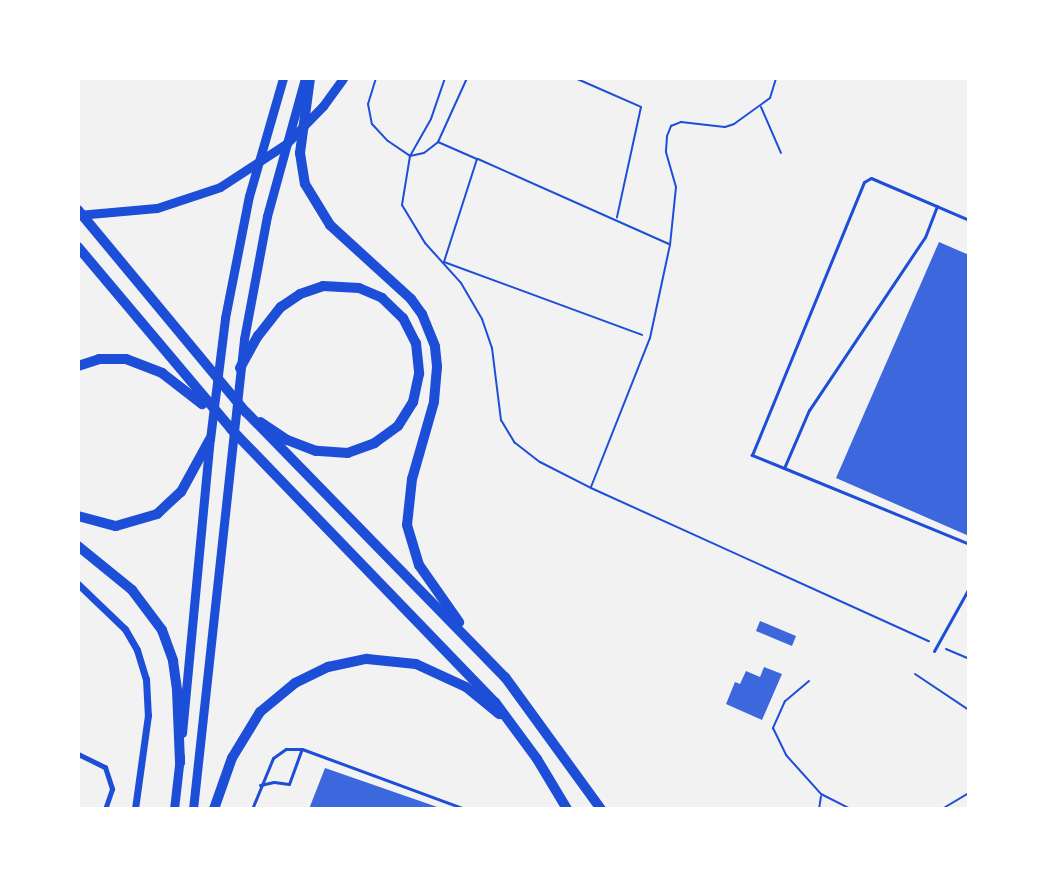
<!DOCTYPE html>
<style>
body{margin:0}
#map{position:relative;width:1047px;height:887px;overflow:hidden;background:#f2f2f2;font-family:"Titillium Web",sans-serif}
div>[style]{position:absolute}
.building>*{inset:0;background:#3d67dc}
.path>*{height:2px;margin:-1px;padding:0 1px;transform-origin:1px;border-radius:1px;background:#1d4ed8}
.service>*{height:3px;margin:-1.5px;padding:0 1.5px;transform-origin:1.5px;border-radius:1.5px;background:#1d4ed8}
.minor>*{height:5px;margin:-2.5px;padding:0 2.5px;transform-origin:2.5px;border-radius:2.5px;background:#1d4ed8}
.tertiary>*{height:7px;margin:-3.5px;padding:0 3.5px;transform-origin:3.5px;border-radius:3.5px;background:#1d4ed8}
.trunk>*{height:9px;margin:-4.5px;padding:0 4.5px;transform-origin:4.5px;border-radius:4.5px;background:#1d4ed8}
.motorway>*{height:10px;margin:-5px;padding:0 5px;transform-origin:5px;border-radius:5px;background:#1d4ed8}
span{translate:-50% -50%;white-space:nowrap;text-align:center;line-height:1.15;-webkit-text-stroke:8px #fff;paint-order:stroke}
.frame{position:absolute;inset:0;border:80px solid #fff;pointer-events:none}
</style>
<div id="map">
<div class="building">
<div style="clip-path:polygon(939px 242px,969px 255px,969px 536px,836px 478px)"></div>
<div style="clip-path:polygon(760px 621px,796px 636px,792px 646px,756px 631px)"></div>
<div style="clip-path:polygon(764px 667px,782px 674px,762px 720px,726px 704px,735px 682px,740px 684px,746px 671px,760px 677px)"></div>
<div style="clip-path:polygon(325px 768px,443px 809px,309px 809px)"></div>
</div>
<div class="path">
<div style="left:376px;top:78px;width:27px;rotate:107deg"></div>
<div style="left:368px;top:104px;width:20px;rotate:79deg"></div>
<div style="left:372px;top:124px;width:23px;rotate:47deg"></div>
<div style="left:388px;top:141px;width:27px;rotate:34deg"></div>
<div style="left:410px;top:156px;width:14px;rotate:-12deg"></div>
<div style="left:424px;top:153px;width:18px;rotate:-38deg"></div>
<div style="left:438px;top:142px;width:70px;rotate:-65.6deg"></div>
<div style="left:445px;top:78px;width:43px;rotate:108.9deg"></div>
<div style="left:431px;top:119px;width:43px;rotate:119.6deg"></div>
<div style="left:410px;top:156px;width:50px;rotate:99.3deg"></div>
<div style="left:402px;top:205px;width:44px;rotate:58.8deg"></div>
<div style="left:425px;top:243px;width:54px;rotate:48deg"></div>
<div style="left:461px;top:283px;width:42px;rotate:59.7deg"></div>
<div style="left:482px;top:319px;width:31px;rotate:71deg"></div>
<div style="left:492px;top:348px;width:73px;rotate:82.9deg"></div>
<div style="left:501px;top:420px;width:26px;rotate:59deg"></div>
<div style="left:514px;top:442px;width:33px;rotate:38deg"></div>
<div style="left:540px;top:462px;width:57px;rotate:27deg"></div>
<div style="left:591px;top:488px;width:371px;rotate:24.4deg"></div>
<div style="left:575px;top:78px;width:72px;rotate:23.7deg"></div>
<div style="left:641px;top:107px;width:113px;rotate:102.3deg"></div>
<div style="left:761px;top:107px;width:50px;rotate:66.5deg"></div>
<div style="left:438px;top:142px;width:43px;rotate:23.6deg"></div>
<div style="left:477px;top:159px;width:108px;rotate:107.8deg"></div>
<div style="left:444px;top:262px;width:211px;rotate:20.2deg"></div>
<div style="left:478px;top:159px;width:209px;rotate:24deg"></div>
<div style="left:591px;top:487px;width:160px;rotate:-68.4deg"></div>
<div style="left:650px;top:338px;width:95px;rotate:-77.9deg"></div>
<div style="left:670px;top:245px;width:58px;rotate:-84.1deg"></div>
<div style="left:676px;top:187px;width:37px;rotate:-106deg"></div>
<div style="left:666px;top:151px;width:15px;rotate:-86deg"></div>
<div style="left:667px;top:136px;width:11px;rotate:-68deg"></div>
<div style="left:671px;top:126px;width:11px;rotate:-22deg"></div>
<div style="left:681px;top:122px;width:44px;rotate:6.5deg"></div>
<div style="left:725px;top:127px;width:9px;rotate:-18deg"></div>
<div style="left:734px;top:124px;width:44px;rotate:-35.8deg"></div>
<div style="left:770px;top:98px;width:21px;rotate:-73deg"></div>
<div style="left:946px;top:649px;width:25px;rotate:23deg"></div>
<div style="left:915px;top:674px;width:65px;rotate:33.7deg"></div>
<div style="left:809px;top:681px;width:31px;rotate:140deg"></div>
<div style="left:785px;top:701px;width:30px;rotate:114deg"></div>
<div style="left:773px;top:728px;width:30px;rotate:64deg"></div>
<div style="left:786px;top:755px;width:52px;rotate:48.1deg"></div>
<div style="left:821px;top:794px;width:33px;rotate:27deg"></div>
<div style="left:819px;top:809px;width:13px;rotate:-81deg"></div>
<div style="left:942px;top:809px;width:31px;rotate:-31deg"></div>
</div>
<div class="service">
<div style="left:937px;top:206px;width:33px;rotate:111deg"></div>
<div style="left:925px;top:237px;width:208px;rotate:123.8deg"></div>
<div style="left:809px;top:410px;width:63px;rotate:113.3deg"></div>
<div style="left:784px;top:468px;width:200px;rotate:22.3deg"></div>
<div style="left:784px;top:468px;width:35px;rotate:-158deg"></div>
<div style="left:752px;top:455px;width:295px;rotate:-67.7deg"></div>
<div style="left:864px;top:182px;width:8px;rotate:-30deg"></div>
<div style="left:871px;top:178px;width:107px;rotate:23.2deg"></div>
<div style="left:934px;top:651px;width:72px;rotate:-60.9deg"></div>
<div style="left:260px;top:785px;width:14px;rotate:-12deg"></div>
<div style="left:274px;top:782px;width:15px;rotate:8deg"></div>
<div style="left:289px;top:784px;width:37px;rotate:-70deg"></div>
<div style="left:252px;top:809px;width:55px;rotate:-67.6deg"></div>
<div style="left:273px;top:758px;width:16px;rotate:-35deg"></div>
<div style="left:286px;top:749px;width:16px"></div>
<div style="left:302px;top:749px;width:174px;rotate:20.2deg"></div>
</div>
<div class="minor">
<div style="left:78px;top:754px;width:30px;rotate:26deg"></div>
<div style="left:105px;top:767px;width:23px;rotate:72deg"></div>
<div style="left:112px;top:789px;width:21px;rotate:109deg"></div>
</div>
<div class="tertiary">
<div style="left:78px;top:584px;width:65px;rotate:43.8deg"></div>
<div style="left:125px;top:629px;width:24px;rotate:60deg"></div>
<div style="left:137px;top:650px;width:30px;rotate:73deg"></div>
<div style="left:146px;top:679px;width:36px;rotate:87deg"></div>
<div style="left:148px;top:715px;width:95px;rotate:97.9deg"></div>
</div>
<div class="trunk">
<div style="left:78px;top:215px;width:79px;rotate:-5.1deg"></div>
<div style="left:157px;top:208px;width:66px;rotate:-18.4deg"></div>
<div style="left:220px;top:187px;width:79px;rotate:-33.1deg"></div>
<div style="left:286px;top:144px;width:53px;rotate:-45.8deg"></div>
<div style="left:323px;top:106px;width:34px;rotate:-54deg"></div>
<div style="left:182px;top:733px;width:295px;rotate:-84.6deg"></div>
<div style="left:210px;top:439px;width:122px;rotate:-82.9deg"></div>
<div style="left:225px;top:318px;width:124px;rotate:-78.9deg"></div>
<div style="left:249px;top:196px;width:123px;rotate:-73.9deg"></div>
<div style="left:174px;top:809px;width:53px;rotate:-83.5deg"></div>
<div style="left:193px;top:809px;width:473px;rotate:-83.8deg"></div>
<div style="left:244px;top:339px;width:125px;rotate:-79.4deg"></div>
<div style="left:267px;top:216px;width:143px;rotate:-74.6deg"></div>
</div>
<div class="motorway">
<div style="left:310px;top:78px;width:76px;rotate:97.6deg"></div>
<div style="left:300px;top:153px;width:31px;rotate:81deg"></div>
<div style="left:305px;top:184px;width:48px;rotate:58.6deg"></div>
<div style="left:330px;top:225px;width:110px;rotate:42.4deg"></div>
<div style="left:411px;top:299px;width:19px;rotate:54deg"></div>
<div style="left:422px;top:314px;width:35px;rotate:68deg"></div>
<div style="left:435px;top:347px;width:20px;rotate:84deg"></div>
<div style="left:437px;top:367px;width:35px;rotate:95deg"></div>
<div style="left:434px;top:402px;width:80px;rotate:105.9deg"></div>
<div style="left:412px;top:479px;width:46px;rotate:96.2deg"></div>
<div style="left:407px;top:525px;width:42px;rotate:73.3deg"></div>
<div style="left:419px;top:565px;width:70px;rotate:54.9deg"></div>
<div style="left:78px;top:210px;width:263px;rotate:50.3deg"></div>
<div style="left:246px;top:412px;width:371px;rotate:45.7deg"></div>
<div style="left:505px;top:677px;width:163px;rotate:54deg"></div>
<div style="left:78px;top:247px;width:238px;rotate:49.9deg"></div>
<div style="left:231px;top:429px;width:380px;rotate:46deg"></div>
<div style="left:495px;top:702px;width:71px;rotate:53.6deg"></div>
<div style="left:537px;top:759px;width:58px;rotate:59deg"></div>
<div style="left:78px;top:366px;width:22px;rotate:-18deg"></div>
<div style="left:99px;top:359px;width:27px"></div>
<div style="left:126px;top:359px;width:39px;rotate:21deg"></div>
<div style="left:162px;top:373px;width:51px;rotate:37.8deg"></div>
<div style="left:240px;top:368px;width:37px;rotate:-61deg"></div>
<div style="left:258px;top:336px;width:37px;rotate:-52deg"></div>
<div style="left:281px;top:307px;width:23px;rotate:-34deg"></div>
<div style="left:300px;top:294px;width:24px;rotate:-19deg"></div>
<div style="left:323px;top:286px;width:36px;rotate:3deg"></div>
<div style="left:359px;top:288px;width:25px;rotate:23deg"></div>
<div style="left:382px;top:298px;width:29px;rotate:44deg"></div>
<div style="left:403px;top:318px;width:28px;rotate:63deg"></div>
<div style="left:416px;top:343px;width:31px;rotate:84deg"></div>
<div style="left:419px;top:374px;width:29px;rotate:102deg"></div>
<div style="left:413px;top:402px;width:28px;rotate:122deg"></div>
<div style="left:398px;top:426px;width:29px;rotate:144deg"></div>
<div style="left:375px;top:443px;width:29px;rotate:160deg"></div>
<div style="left:348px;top:453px;width:32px;rotate:-176deg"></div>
<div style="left:316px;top:451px;width:31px;rotate:-159deg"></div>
<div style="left:287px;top:440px;width:32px;rotate:-146deg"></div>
<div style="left:78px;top:516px;width:39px;rotate:15deg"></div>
<div style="left:116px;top:526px;width:43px;rotate:-16.3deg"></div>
<div style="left:157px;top:514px;width:33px;rotate:-43deg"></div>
<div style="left:181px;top:492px;width:60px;rotate:-61.3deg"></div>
<div style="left:78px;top:546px;width:70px;rotate:39.2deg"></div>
<div style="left:132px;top:590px;width:50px;rotate:53.1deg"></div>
<div style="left:162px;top:630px;width:33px;rotate:70deg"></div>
<div style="left:173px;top:661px;width:29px;rotate:82deg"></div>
<div style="left:177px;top:690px;width:73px;rotate:87.6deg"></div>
<div style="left:214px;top:809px;width:54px;rotate:-70.6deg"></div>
<div style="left:232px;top:758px;width:54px;rotate:-58.7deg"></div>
<div style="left:260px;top:712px;width:45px;rotate:-39.6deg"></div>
<div style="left:295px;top:683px;width:37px;rotate:-26deg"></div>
<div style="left:328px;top:667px;width:40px;rotate:-12deg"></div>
<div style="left:367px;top:659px;width:49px;rotate:5.8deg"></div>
<div style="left:416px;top:664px;width:55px;rotate:24.7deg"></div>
<div style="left:466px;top:687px;width:43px;rotate:39.3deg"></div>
</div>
<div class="frame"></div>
</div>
